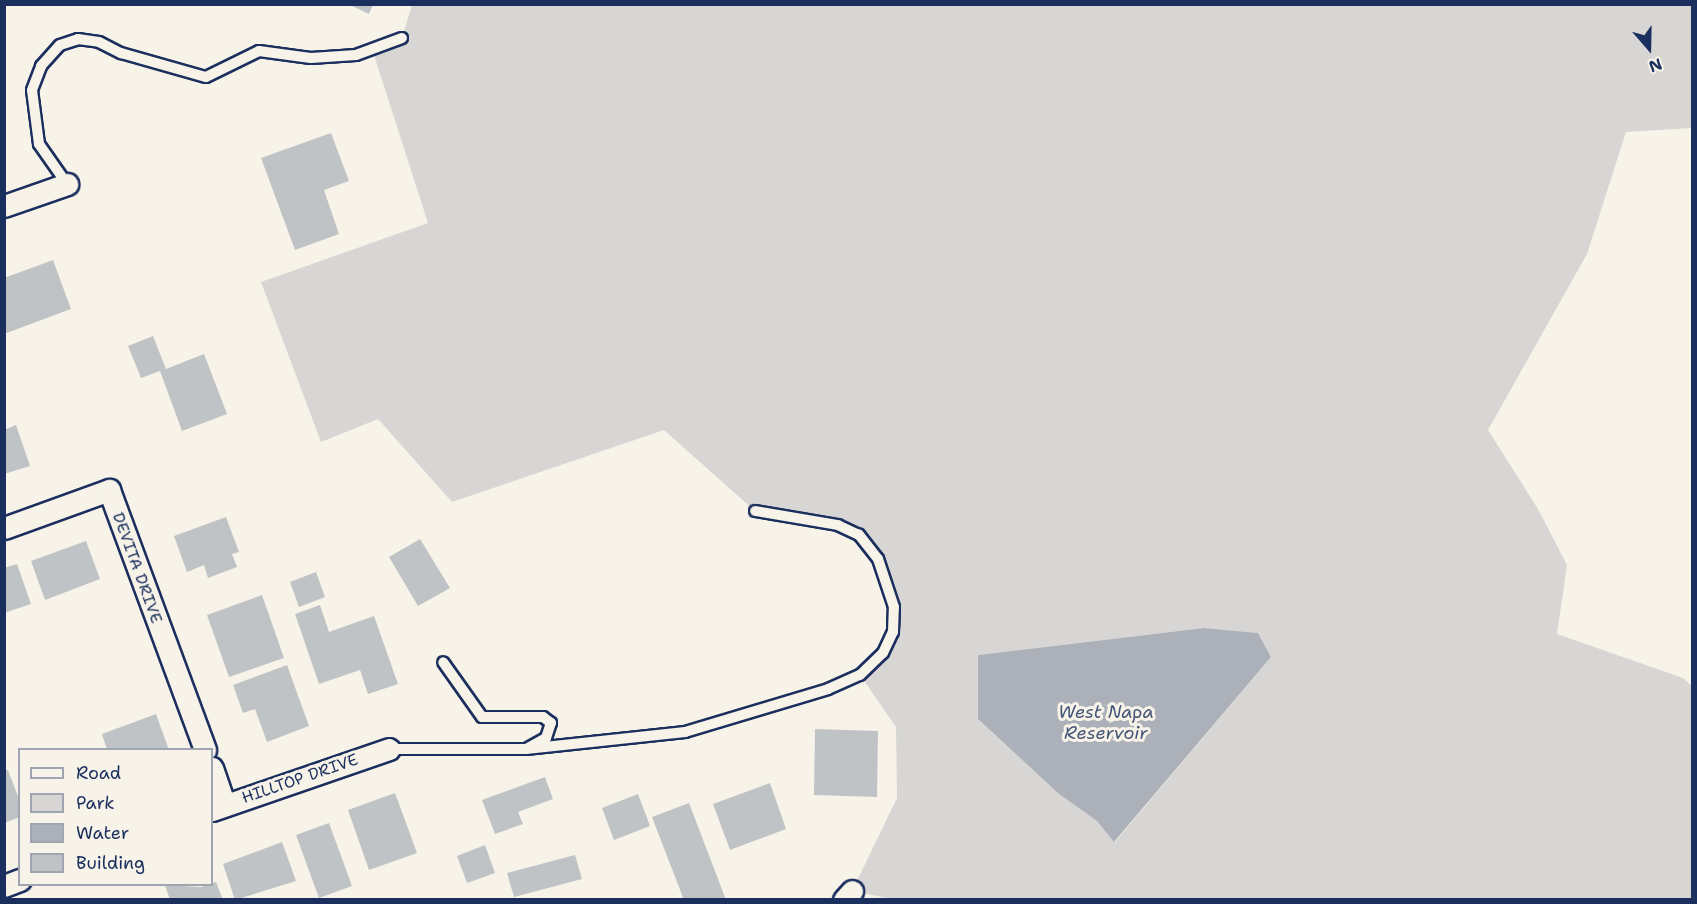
<!DOCTYPE html>
<style>
body{margin:0}
#map{position:relative;width:1697px;height:904px;overflow:hidden;background:#f7f3e8;font-family:"Shantell Sans",sans-serif}
div>[style]{position:absolute}
.green>*{inset:0;background:#d7d6d4}
.water>*{inset:0;background:#acb0b9}
.building>*{inset:0;background:#c0c3c5}
.roads{filter:drop-shadow(2px 0 #1b2f5e) drop-shadow(-2px 0 #1b2f5e) drop-shadow(0 2px #1b2f5e) drop-shadow(0 -2px #1b2f5e)}
.lane>*{height:10px;margin:-5px;padding:0 5px;transform-origin:5px;border-radius:5px;background:#f7f3e8}
.street>*{height:21px;margin:-10.5px;padding:0 10.5px;transform-origin:10.5px;border-radius:10.5px;background:#f7f3e8}
span{translate:-50% -50%;white-space:nowrap;text-align:center;line-height:1.15;-webkit-text-stroke:6px #f7f3e8;paint-order:stroke}
.street-label{font-size:16px;color:#1b2f5e}
.water-label{font-size:18px;color:#465679;font-style:italic}
.frame{position:absolute;inset:0;border:6px solid #1b2f5e;pointer-events:none}
.legend{position:absolute;left:18px;top:748px;width:195px;height:138px;box-sizing:border-box;background:#f7f3e8;border:2px solid #9fa5b1;margin:0;padding:8px 10px;list-style:none;font-size:18px;color:#1b2f5e}
.legend li{display:flex;align-items:center;gap:12px;height:30px}
.legend b{width:30px;border:2px solid #9fa5b1}
.north{position:absolute;left:1619px;top:18px;width:60px;height:60px;-webkit-text-stroke:4px #f7f3e8;paint-order:stroke;rotate:160deg;font-size:16px;font-weight:700;line-height:24px;text-align:center;color:#1b2f5e}
.north::after{content:'';display:block;margin:auto;width:21px;height:27px;background:#1b2f5e;clip-path:polygon(50% 0,100% 100%,50% 72%,0 100%)}
</style>
<div id="map">
<div class="green">
<div style="clip-path:polygon(evenodd,412px 5px,1692px 5px,1692px 128px,1626px 132px,1587px 254px,1488px 430px,1538px 509px,1567px 565px,1557px 634px,1683px 678px,1692px 686px,1692px 899px,897px 900px,852px 891px,897px 798px,896px 727px,860px 675px,893px 632px,887px 578px,859px 535px,755px 511px,664px 430px,452px 502px,378px 419px,321px 442px,261px 282px,428px 223px,372px 49px,402px 38px,412px 5px,1204px 628px,1258px 633px,1271px 657px,1115px 842px,1097px 821px,1059px 794px,978px 719px,978px 655px,1204px 628px)"></div>
</div>
<div class="water">
<div style="clip-path:polygon(1204px 628px,1258px 633px,1271px 657px,1114px 842px,1097px 821px,1059px 794px,978px 719px,978px 655px)"></div>
</div>
<div class="building">
<div style="clip-path:polygon(348px 4px,373px 4px,369px 14px)"></div>
<div style="clip-path:polygon(331px 133px,349px 181px,324px 190px,339px 234px,295px 250px,261px 158px)"></div>
<div style="clip-path:polygon(53px 260px,71px 309px,4px 334px,4px 278px)"></div>
<div style="clip-path:polygon(153px 336px,166px 369px,204px 354px,227px 414px,182px 431px,160px 371px,141px 378px,128px 346px)"></div>
<div style="clip-path:polygon(16px 425px,30px 466px,4px 474px,4px 430px)"></div>
<div style="clip-path:polygon(226px 517px,239px 552px,232px 554px,237px 567px,208px 578px,204px 565px,187px 572px,174px 536px)"></div>
<div style="clip-path:polygon(420px 539px,450px 588px,418px 606px,389px 557px)"></div>
<div style="clip-path:polygon(86px 541px,100px 579px,45px 600px,31px 561px)"></div>
<div style="clip-path:polygon(17px 564px,31px 604px,4px 613px,4px 568px)"></div>
<div style="clip-path:polygon(316px 572px,325px 597px,299px 607px,290px 582px)"></div>
<div style="clip-path:polygon(262px 595px,284px 658px,229px 677px,207px 615px)"></div>
<div style="clip-path:polygon(320px 605px,329px 632px,374px 616px,398px 684px,368px 694px,360px 670px,319px 684px,295px 614px)"></div>
<div style="clip-path:polygon(287px 665px,309px 726px,267px 742px,255px 709px,243px 713px,233px 685px)"></div>
<div style="clip-path:polygon(156px 714px,169px 750px,107px 750px,102px 734px)"></div>
<div style="clip-path:polygon(815px 729px,878px 731px,877px 797px,814px 795px)"></div>
<div style="clip-path:polygon(8px 770px,20px 802px,20px 817px,4px 823px,4px 771px)"></div>
<div style="clip-path:polygon(545px 777px,553px 799px,518px 812px,523px 824px,495px 834px,482px 800px)"></div>
<div style="clip-path:polygon(770px 783px,786px 829px,730px 850px,713px 804px)"></div>
<div style="clip-path:polygon(395px 793px,417px 853px,369px 870px,348px 810px)"></div>
<div style="clip-path:polygon(638px 794px,650px 826px,614px 840px,602px 808px)"></div>
<div style="clip-path:polygon(689px 803px,726px 900px,684px 900px,652px 817px)"></div>
<div style="clip-path:polygon(329px 823px,352px 886px,319px 898px,296px 835px)"></div>
<div style="clip-path:polygon(282px 842px,296px 881px,235px 900px,223px 864px)"></div>
<div style="clip-path:polygon(485px 845px,495px 873px,467px 883px,457px 856px)"></div>
<div style="clip-path:polygon(575px 855px,582px 879px,514px 897px,507px 873px)"></div>
<div style="clip-path:polygon(216px 882px,223px 900px,170px 900px,165px 885px,201px 887px)"></div>
</div>
<div class="roads">
<div class="lane">
<div style="left:67px;top:184px;width:49px;rotate:-125deg"></div>
<div style="left:39px;top:144px;width:54px;rotate:-97.4deg"></div>
<div style="left:32px;top:90px;width:26px;rotate:-69deg"></div>
<div style="left:41px;top:66px;width:28px;rotate:-48deg"></div>
<div style="left:60px;top:45px;width:19px;rotate:-18deg"></div>
<div style="left:78px;top:39px;width:21px;rotate:8deg"></div>
<div style="left:99px;top:42px;width:25px;rotate:27deg"></div>
<div style="left:121px;top:53px;width:88px;rotate:15.8deg"></div>
<div style="left:206px;top:77px;width:59px;rotate:-26.1deg"></div>
<div style="left:259px;top:51px;width:52px;rotate:7.7deg"></div>
<div style="left:311px;top:58px;width:45px;rotate:-3.8deg"></div>
<div style="left:356px;top:55px;width:49px;rotate:-20.3deg"></div>
<div style="left:389px;top:749px;width:137px"></div>
<div style="left:526px;top:749px;width:23px;rotate:-29deg"></div>
<div style="left:546px;top:738px;width:16px;rotate:-72deg"></div>
<div style="left:551px;top:723px;width:10px;rotate:-143deg"></div>
<div style="left:543px;top:717px;width:61px;rotate:180deg"></div>
<div style="left:482px;top:717px;width:67px;rotate:-125.3deg"></div>
<div style="left:526px;top:749px;width:160px;rotate:-6.1deg"></div>
<div style="left:685px;top:732px;width:149px;rotate:-16.7deg"></div>
<div style="left:828px;top:689px;width:35px;rotate:-24deg"></div>
<div style="left:860px;top:675px;width:32px;rotate:-44deg"></div>
<div style="left:883px;top:653px;width:23px;rotate:-65deg"></div>
<div style="left:893px;top:632px;width:25px;rotate:-88deg"></div>
<div style="left:894px;top:607px;width:51px;rotate:-108.4deg"></div>
<div style="left:878px;top:559px;width:31px;rotate:-128deg"></div>
<div style="left:859px;top:535px;width:23px;rotate:-155deg"></div>
<div style="left:838px;top:525px;width:84px;rotate:-170.4deg"></div>
</div>
<div class="street">
<div style="left:4px;top:206px;width:67px;rotate:-19.2deg"></div>
<div style="left:4px;top:528px;width:112px;rotate:-19.9deg"></div>
<div style="left:109px;top:490px;width:277px;rotate:69.7deg"></div>
<div style="left:212px;top:768px;width:39px;rotate:71deg"></div>
<div style="left:212px;top:810px;width:187px;rotate:-19deg"></div>
<div style="left:4px;top:886px;width:17px;rotate:-21deg"></div>
<div style="left:844px;top:900px;width:12px;rotate:-48deg"></div>
</div>
</div>
<div class="street-label">
<span style="left:137px;top:568px;rotate:70deg">DEVITA DRIVE</span>
<span style="left:300px;top:779px;rotate:-19deg">HILLTOP DRIVE</span>
</div>
<div class="water-label">
<span style="left:1106px;top:723px">West Napa<br>Reservoir</span>
</div>
<div class="frame"></div>
<ul class="legend">
<li><b style="height:8px;background:#f7f3e8"></b>Road</li>
<li><b style="height:16px;background:#d7d6d4"></b>Park</li>
<li><b style="height:16px;background:#acb0b9"></b>Water</li>
<li><b style="height:16px;background:#c0c3c5"></b>Building</li>
</ul>
<div class="north">N</div>
</div>
